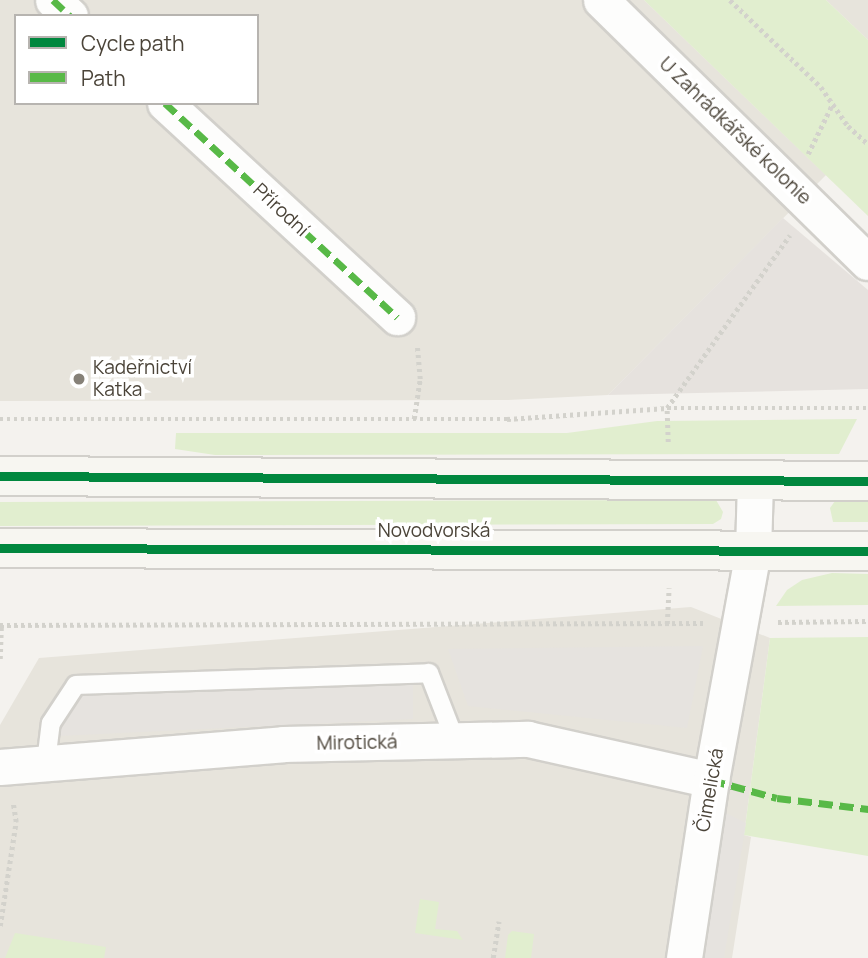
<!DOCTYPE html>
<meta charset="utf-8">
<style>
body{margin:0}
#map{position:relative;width:868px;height:958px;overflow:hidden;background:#f4f2ee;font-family:Manrope,sans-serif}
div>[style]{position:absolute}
.residential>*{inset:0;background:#e7e4dc}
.industrial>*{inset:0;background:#e6e2de}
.green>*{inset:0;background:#e1eecf}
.parking>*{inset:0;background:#e6e3df}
.path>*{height:4.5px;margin-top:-2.25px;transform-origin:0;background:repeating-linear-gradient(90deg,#d3d2cc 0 3.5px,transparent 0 7px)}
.roads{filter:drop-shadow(2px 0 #d2d0cb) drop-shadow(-2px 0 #d2d0cb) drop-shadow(0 2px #d2d0cb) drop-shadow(0 -2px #d2d0cb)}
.lane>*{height:18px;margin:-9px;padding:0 9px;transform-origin:9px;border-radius:9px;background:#fdfdfc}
.street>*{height:35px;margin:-17.5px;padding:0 17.5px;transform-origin:17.5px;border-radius:17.5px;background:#fdfdfc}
.secondary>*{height:38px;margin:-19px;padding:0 19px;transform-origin:19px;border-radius:19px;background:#f7f6f1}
.quiet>*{height:7px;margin-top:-3.5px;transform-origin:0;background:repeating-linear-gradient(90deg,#58b947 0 14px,transparent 0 21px)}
.cycleway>*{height:9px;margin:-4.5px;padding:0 4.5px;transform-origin:4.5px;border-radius:4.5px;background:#00873e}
.dots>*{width:19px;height:19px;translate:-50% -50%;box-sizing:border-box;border:4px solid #fff;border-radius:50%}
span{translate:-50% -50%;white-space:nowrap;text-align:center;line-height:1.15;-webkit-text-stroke:7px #fff;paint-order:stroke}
.street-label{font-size:19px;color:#4b4439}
.poi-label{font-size:19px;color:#4b4439}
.left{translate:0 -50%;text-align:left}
.legend{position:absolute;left:14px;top:14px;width:245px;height:91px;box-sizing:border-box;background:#fff;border:2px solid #b7b4b0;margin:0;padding:9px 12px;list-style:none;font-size:21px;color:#4b4439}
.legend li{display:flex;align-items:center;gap:14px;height:35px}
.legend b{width:35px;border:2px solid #b7b4b0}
</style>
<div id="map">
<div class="residential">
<div style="clip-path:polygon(evenodd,0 0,644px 0,826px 175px,608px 395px,508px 400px,0 401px,0 0,16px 16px,257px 16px,257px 103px,16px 103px,16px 16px)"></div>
<div style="clip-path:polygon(826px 0,868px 0,868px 40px)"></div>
<div style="clip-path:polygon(691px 607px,770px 638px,744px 835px,751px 837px,732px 958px,0 958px,0 725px,39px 658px)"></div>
</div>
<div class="industrial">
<div style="clip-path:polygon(783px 218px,868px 290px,868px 389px,608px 395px)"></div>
</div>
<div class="green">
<div style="clip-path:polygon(644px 0,826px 0,868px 40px,868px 216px)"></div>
<div style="clip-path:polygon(857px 419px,839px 454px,215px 455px,175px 449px,176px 433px,567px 433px,657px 421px)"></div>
<div style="clip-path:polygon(716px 500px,723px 512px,721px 519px,713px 524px,0 526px,0 502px)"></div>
<div style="clip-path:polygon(835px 501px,868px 501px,868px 522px,833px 522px,830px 508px)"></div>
<div style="clip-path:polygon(832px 573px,868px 574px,868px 605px,776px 606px,787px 590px,802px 580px)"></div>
<div style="clip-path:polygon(868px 637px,868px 856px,744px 835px,770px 638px)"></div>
<div style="clip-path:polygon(420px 899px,439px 902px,435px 929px,457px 931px,463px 940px,415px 933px)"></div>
<div style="clip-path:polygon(512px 931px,534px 934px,531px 958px,505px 958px,508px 935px)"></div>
<div style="clip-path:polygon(15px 933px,106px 947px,104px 958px,5px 958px)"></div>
</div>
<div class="parking">
<div style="clip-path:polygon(703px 646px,687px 728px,468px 706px,448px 649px)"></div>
<div style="clip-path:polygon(413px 673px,413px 719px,59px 736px,70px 683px)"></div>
<div style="clip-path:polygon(716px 808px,746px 823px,724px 958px,693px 958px)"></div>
</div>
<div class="path">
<div style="left:730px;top:0;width:126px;rotate:43.7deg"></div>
<div style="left:821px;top:87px;width:47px;rotate:55.3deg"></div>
<div style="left:848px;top:126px;width:27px;rotate:42deg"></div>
<div style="left:808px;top:154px;width:55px;rotate:-63.9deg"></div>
<div style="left:0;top:419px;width:507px"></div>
<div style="left:507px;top:419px;width:160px;rotate:-3.9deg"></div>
<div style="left:667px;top:408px;width:201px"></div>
<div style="left:414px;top:419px;width:40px;rotate:-81.5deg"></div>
<div style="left:420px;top:379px;width:32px;rotate:-95deg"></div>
<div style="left:668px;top:442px;width:34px;rotate:-92deg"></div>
<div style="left:667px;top:408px;width:212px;rotate:-54.6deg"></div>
<div style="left:778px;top:622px;width:90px;rotate:-0.6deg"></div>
<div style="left:667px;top:624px;width:36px;rotate:-87deg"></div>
<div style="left:0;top:625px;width:703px;rotate:-0.16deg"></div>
<div style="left:0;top:659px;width:34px;rotate:-88deg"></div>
<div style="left:0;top:926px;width:105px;rotate:-81.3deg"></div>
<div style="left:16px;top:822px;width:20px;rotate:-99deg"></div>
<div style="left:493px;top:958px;width:37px;rotate:-81deg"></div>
</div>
<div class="roads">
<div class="lane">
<div style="left:46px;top:762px;width:39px;rotate:-83deg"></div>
<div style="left:51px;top:723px;width:45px;rotate:-56.7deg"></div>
<div style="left:76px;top:685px;width:353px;rotate:-1.9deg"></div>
<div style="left:429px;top:673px;width:72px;rotate:68.8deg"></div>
</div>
<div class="street">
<div style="left:53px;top:0;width:23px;rotate:43deg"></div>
<div style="left:601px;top:0;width:374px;rotate:44.5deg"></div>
<div style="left:165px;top:103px;width:316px;rotate:42.7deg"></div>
<div style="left:0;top:767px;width:284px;rotate:-4.6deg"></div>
<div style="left:283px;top:744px;width:245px;rotate:-1.2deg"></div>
<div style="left:528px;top:739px;width:188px;rotate:12.6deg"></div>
<div style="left:684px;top:958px;width:180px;rotate:-81.4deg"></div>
<div style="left:711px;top:780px;width:232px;rotate:-79.6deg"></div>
<div style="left:753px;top:552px;width:71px;rotate:-88.4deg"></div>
</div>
<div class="secondary">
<div style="left:0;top:476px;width:868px;rotate:0.33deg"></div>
<div style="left:0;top:548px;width:868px;rotate:0.2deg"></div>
</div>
</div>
<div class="quiet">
<div style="left:53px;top:0;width:23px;rotate:43deg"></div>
<div style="left:165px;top:103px;width:316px;rotate:42.7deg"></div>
<div style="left:711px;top:780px;width:68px;rotate:15.3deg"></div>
<div style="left:777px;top:798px;width:92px;rotate:6.9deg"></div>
</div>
<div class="cycleway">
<div style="left:0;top:476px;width:868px;rotate:0.33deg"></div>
<div style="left:0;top:548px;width:868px;rotate:0.2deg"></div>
</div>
<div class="dots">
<div style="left:79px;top:379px;background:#868178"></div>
</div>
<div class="street-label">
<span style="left:735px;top:131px;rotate:44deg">U Zahrádkářské kolonie</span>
<span style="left:281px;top:210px;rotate:43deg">Přírodní</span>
<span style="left:434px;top:531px">Novodvorská</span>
<span style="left:357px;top:743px;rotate:-1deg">Mirotická</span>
<span style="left:710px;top:790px;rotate:-80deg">Čimelická</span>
</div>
<div class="poi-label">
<span class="left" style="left:93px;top:379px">Kadeřnictví<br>Katka</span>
</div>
<ul class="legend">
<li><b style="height:9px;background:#00873e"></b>Cycle path</li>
<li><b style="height:9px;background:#58b947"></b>Path</li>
</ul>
</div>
